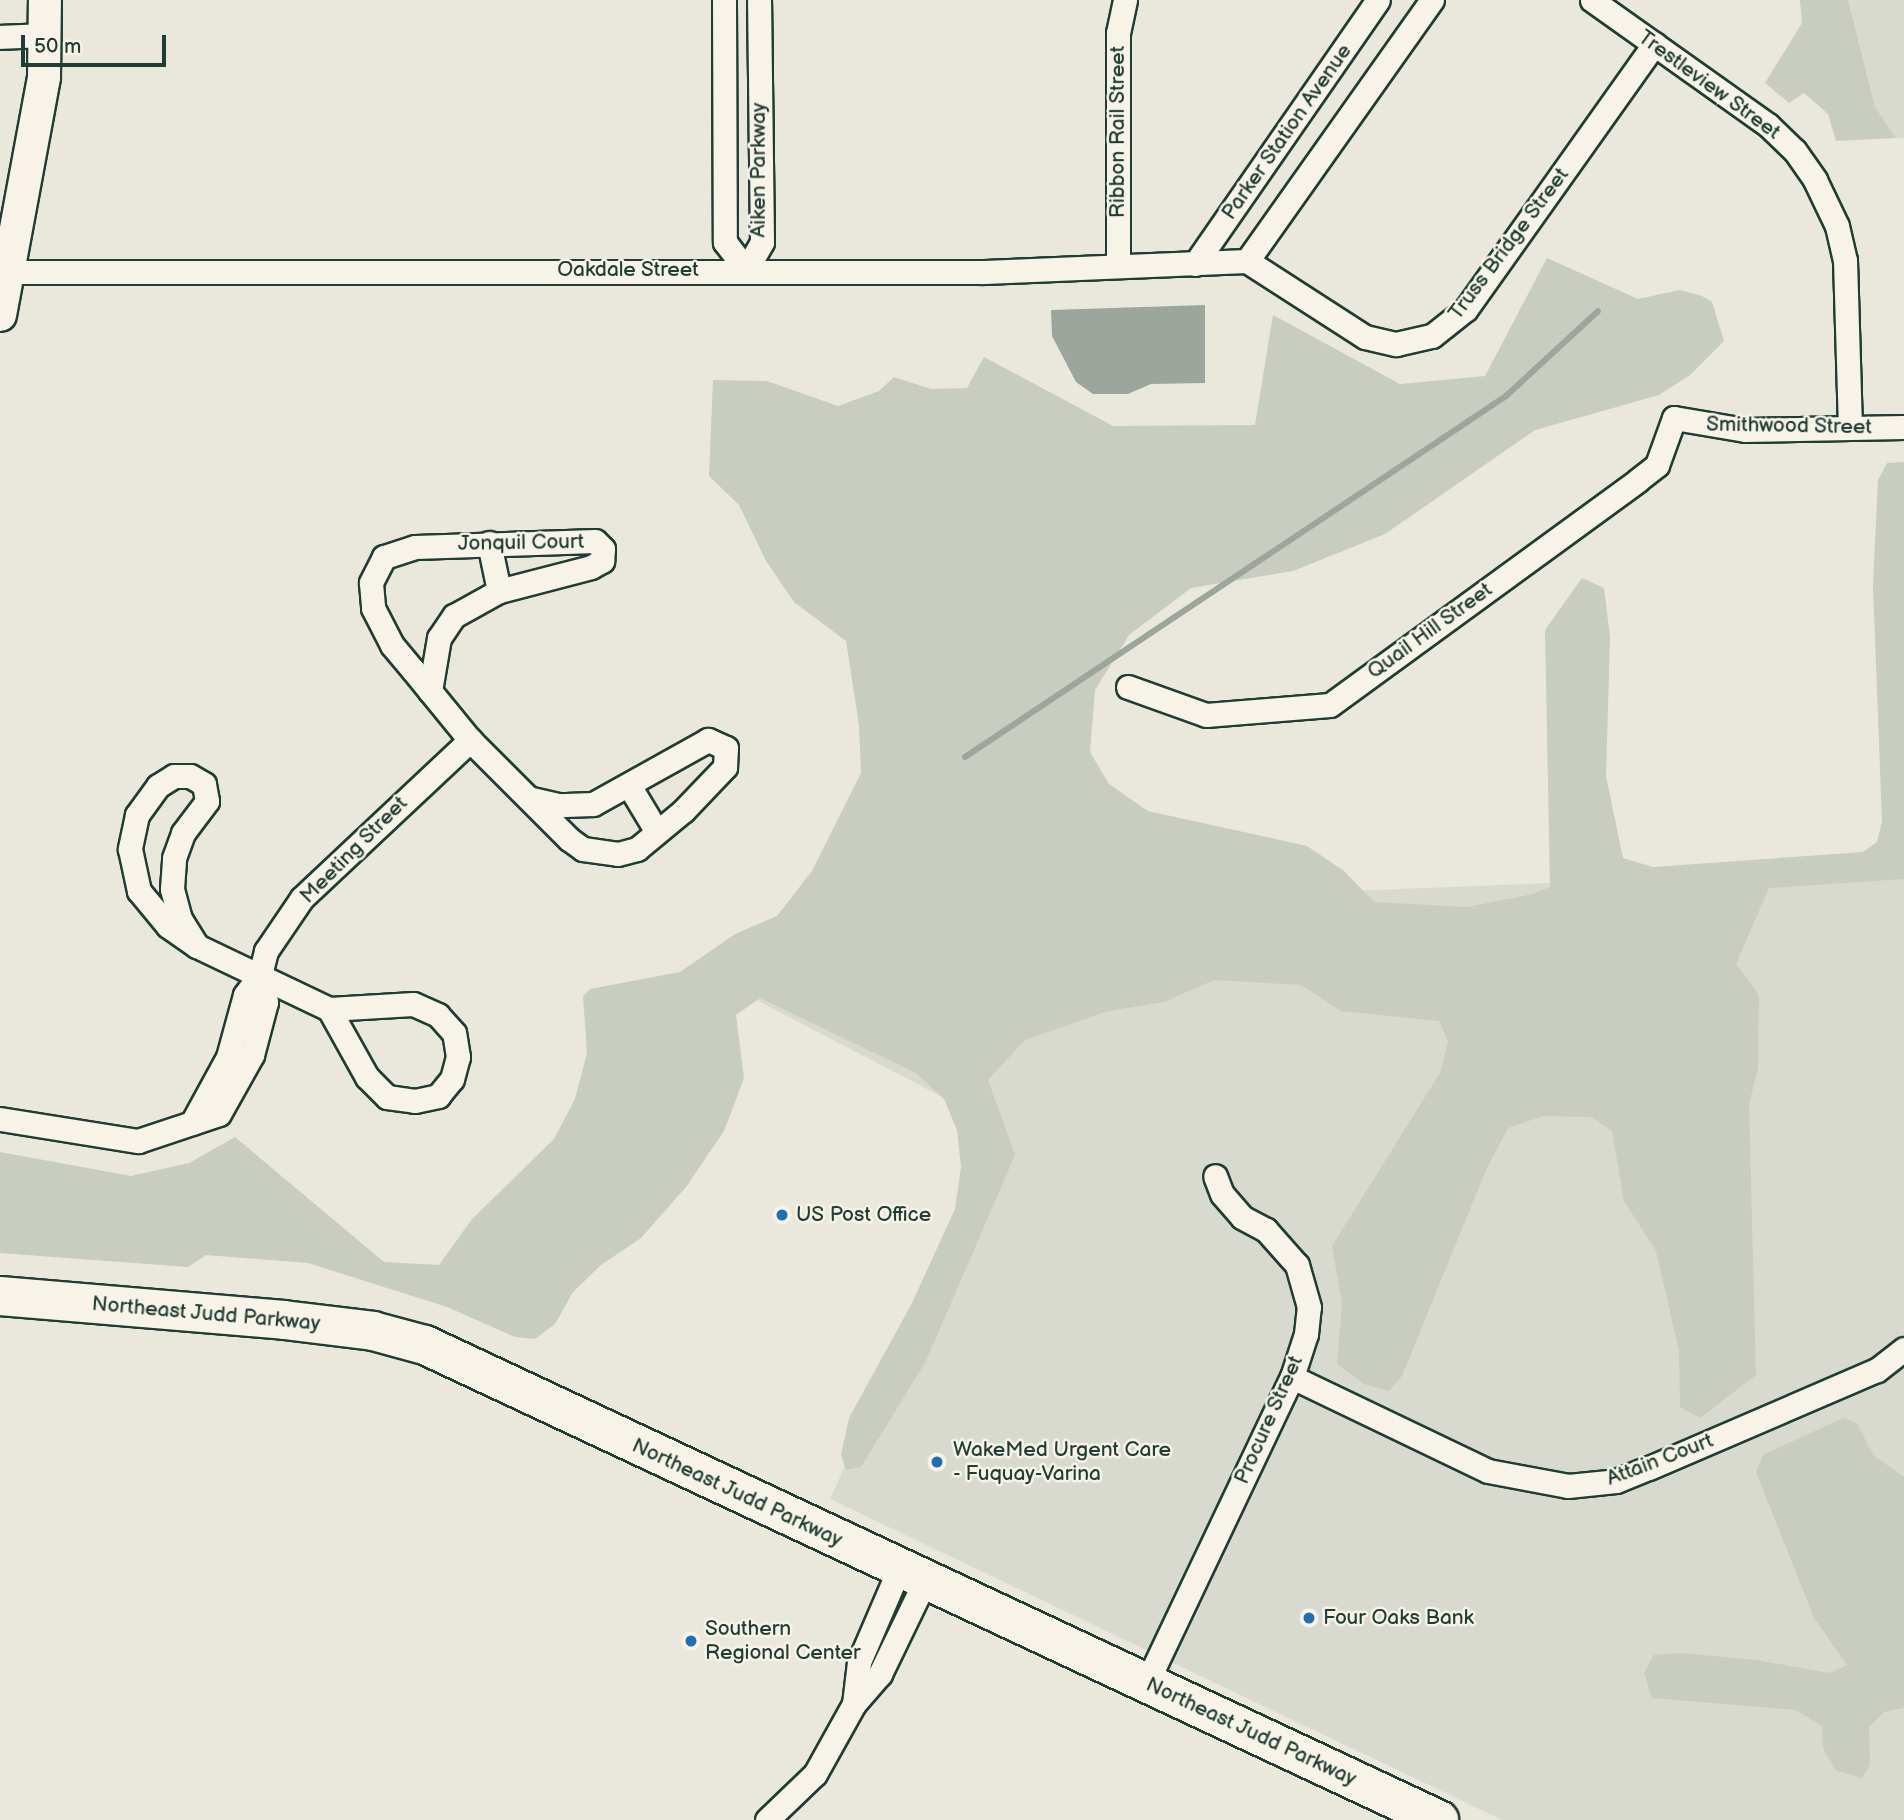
<!DOCTYPE html>
<style>
body{margin:0}
#map{position:relative;width:1904px;height:1820px;overflow:hidden;background:#eae8dd;font-family:"Balsamiq Sans",sans-serif}
div>[style]{position:absolute}
.built>*{inset:0;background:#d9dacf}
.green>*{inset:0;background:#c8ccc1}
.water>*{inset:0;background:#9ca69c}
.stream>*{height:6px;margin:-3px;padding:0 3px;transform-origin:3px;border-radius:3px;background:#9ca69c}
.roads{filter:drop-shadow(2px 0 #1f3d34) drop-shadow(-2px 0 #1f3d34) drop-shadow(0 2px #1f3d34) drop-shadow(0 -2px #1f3d34)}
.street>*{height:23px;margin:-11.5px;padding:0 11.5px;transform-origin:11.5px;border-radius:11.5px;background:#f7f3e8}
.secondary>*{height:32px;margin:-16px;padding:0 16px;transform-origin:16px;border-radius:16px;background:#f7f3e8}
.highway>*{height:38px;margin:-19px;padding:0 19px;transform-origin:19px;border-radius:19px;background:#f7f3e8}
.dots>*{width:19px;height:19px;translate:-50% -50%;box-sizing:border-box;border:4px solid #f7f3e8;border-radius:50%}
span{translate:-50% -50%;white-space:nowrap;text-align:center;line-height:1.15;-webkit-text-stroke:5px #f7f3e8;paint-order:stroke}
.street-label{font-size:21px;color:#1f3d34}
.poi-label{font-size:21px;color:#1f3d34}
.left{translate:0 -50%;text-align:left}
.scale{position:absolute;left:21px;top:35px;width:145px;height:32px;box-sizing:border-box;border:4px solid #1f3d34;border-top:0;padding-left:9px;font-size:21px;line-height:24px;white-space:nowrap;color:#1f3d34;-webkit-text-stroke:5px #f7f3e8;paint-order:stroke}
</style>
<div id="map">
<div class="built">
<div style="clip-path:polygon(1848px 0,1904px 0,1904px 138px,1896px 138px,1875px 107px)"></div>
<div style="clip-path:polygon(1904px 869px,1904px 1820px,1502px 1820px,830px 1499px,998px 1126px,735px 989px,788px 913px)"></div>
</div>
<div class="green">
<div style="clip-path:polygon(1800px 0,1848px 0,1875px 107px,1896px 138px,1836px 141px,1828px 114px,1804px 93px,1789px 103px,1765px 83px,1802px 23px)"></div>
<div style="clip-path:polygon(1547px 258px,1638px 299px,1680px 290px,1702px 296px,1712px 302px,1724px 341px,1690px 375px,1659px 395px,1535px 430px,1385px 534px,1293px 571px,1191px 588px,1129px 635px,1095px 690px,1090px 752px,1109px 784px,1148px 811px,1307px 846px,1344px 871px,1374px 902px,1467px 907px,1533px 894px,1550px 887px,1545px 630px,1582px 578px,1604px 588px,1610px 637px,1606px 776px,1623px 858px,1653px 867px,1863px 852px,1877px 842px,1882px 821px,1873px 586px,1878px 480px,1887px 463px,1904px 462px,1904px 879px,1769px 888px,1736px 964px,1759px 995px,1758px 1068px,1749px 1104px,1756px 1375px,1700px 1418px,1680px 1407px,1679px 1351px,1656px 1251px,1624px 1201px,1612px 1131px,1591px 1117px,1543px 1116px,1508px 1128px,1486px 1170px,1402px 1376px,1389px 1391px,1364px 1384px,1337px 1364px,1342px 1303px,1332px 1246px,1440px 1073px,1448px 1041px,1439px 1021px,1341px 1011px,1301px 985px,1214px 980px,1164px 1002px,1108px 1011px,1025px 1040px,988px 1080px,1015px 1155px,926px 1361px,861px 1467px,846px 1470px,841px 1455px,849px 1418px,912px 1303px,955px 1209px,961px 1167px,957px 1130px,944px 1099px,916px 1073px,760px 998px,736px 1015px,744px 1078px,724px 1131px,686px 1187px,641px 1238px,601px 1265px,573px 1292px,555px 1324px,535px 1339px,515px 1337px,447px 1307px,308px 1263px,206px 1255px,188px 1267px,0 1253px,0 1152px,131px 1176px,189px 1163px,235px 1137px,384px 1262px,439px 1265px,472px 1219px,554px 1139px,575px 1099px,587px 1053px,583px 996px,590px 989px,680px 972px,735px 934px,777px 916px,812px 871px,861px 773px,859px 725px,846px 641px,794px 602px,766px 561px,739px 505px,709px 476px,713px 380px,767px 381px,838px 406px,879px 391px,894px 377px,931px 389px,967px 388px,984px 357px,1113px 426px,1255px 425px,1273px 315px,1400px 384px,1485px 376px)"></div>
<div style="clip-path:polygon(1843px 1418px,1857px 1423px,1873px 1455px,1904px 1477px,1904px 1708px,1884px 1712px,1869px 1727px,1870px 1765px,1862px 1778px,1835px 1770px,1823px 1748px,1822px 1726px,1795px 1710px,1652px 1698px,1644px 1673px,1654px 1655px,1681px 1653px,1756px 1660px,1830px 1673px,1847px 1665px,1814px 1618px,1756px 1472px,1763px 1455px)"></div>
</div>
<div class="water">
<div style="clip-path:polygon(1205px 305px,1205px 383px,1151px 384px,1128px 394px,1093px 394px,1076px 382px,1052px 336px,1051px 310px)"></div>
</div>
<div class="stream">
<div style="left:965px;top:757px;width:650px;rotate:-33.71deg"></div>
<div style="left:1506px;top:396px;width:125px;rotate:-42.7deg"></div>
</div>
<div class="roads">
<div class="street">
<div style="left:724px;top:0;width:242px;rotate:89.8deg"></div>
<div style="left:725px;top:242px;width:35px;rotate:53deg"></div>
<div style="left:746px;top:270px;width:32px;rotate:-60deg"></div>
<div style="left:762px;top:242px;width:242px;rotate:-90.7deg"></div>
<div style="left:1592px;top:0;width:216px;rotate:35.4deg"></div>
<div style="left:1768px;top:125px;width:37px;rotate:44deg"></div>
<div style="left:1795px;top:151px;width:35px;rotate:55deg"></div>
<div style="left:1815px;top:180px;width:51px;rotate:64.4deg"></div>
<div style="left:1837px;top:226px;width:35px;rotate:77deg"></div>
<div style="left:1845px;top:260px;width:167px;rotate:88.3deg"></div>
<div style="left:0;top:37px;width:46px;rotate:-2.5deg"></div>
<div style="left:1247px;top:261px;width:140px;rotate:32.8deg"></div>
<div style="left:1365px;top:337px;width:32px;rotate:13deg"></div>
<div style="left:1396px;top:344px;width:37px;rotate:-13deg"></div>
<div style="left:1432px;top:336px;width:43px;rotate:-38.5deg"></div>
<div style="left:1466px;top:309px;width:325px;rotate:-54.6deg"></div>
<div style="left:1247px;top:261px;width:320px;rotate:-54.7deg"></div>
<div style="left:1195px;top:264px;width:321px;rotate:-55.3deg"></div>
<div style="left:1118px;top:266px;width:233px;rotate:-90deg"></div>
<div style="left:1118px;top:33px;width:34px;rotate:-78deg"></div>
<div style="left:9px;top:272px;width:975px"></div>
<div style="left:984px;top:272px;width:263px;rotate:-2.4deg"></div>
<div style="left:489px;top:543px;width:49px;rotate:78.2deg"></div>
<div style="left:1128px;top:687px;width:83px;rotate:19.7deg"></div>
<div style="left:1206px;top:715px;width:124px;rotate:-4.6deg"></div>
<div style="left:1330px;top:705px;width:381px;rotate:-36.1deg"></div>
<div style="left:1638px;top:480px;width:24px;rotate:-38deg"></div>
<div style="left:1657px;top:465px;width:50px;rotate:-70.1deg"></div>
<div style="left:1674px;top:418px;width:72px;rotate:9.6deg"></div>
<div style="left:1745px;top:430px;width:159px;rotate:-1.1deg"></div>
<div style="left:430px;top:691px;width:54px;rotate:-80.4deg"></div>
<div style="left:439px;top:638px;width:27px;rotate:-56deg"></div>
<div style="left:454px;top:616px;width:51px;rotate:-29.1deg"></div>
<div style="left:499px;top:591px;width:95px;rotate:-14.6deg"></div>
<div style="left:591px;top:567px;width:13px;rotate:-29deg"></div>
<div style="left:602px;top:561px;width:12px;rotate:-85deg"></div>
<div style="left:603px;top:549px;width:11px;rotate:-135deg"></div>
<div style="left:595px;top:541px;width:180px;rotate:178.1deg"></div>
<div style="left:415px;top:547px;width:33px;rotate:162deg"></div>
<div style="left:384px;top:557px;width:29px;rotate:117deg"></div>
<div style="left:371px;top:583px;width:25px;rotate:85deg"></div>
<div style="left:373px;top:608px;width:42px;rotate:62.8deg"></div>
<div style="left:392px;top:645px;width:33px;rotate:50deg"></div>
<div style="left:413px;top:670px;width:27px;rotate:51deg"></div>
<div style="left:430px;top:691px;width:63px;rotate:50.8deg"></div>
<div style="left:470px;top:740px;width:140px;rotate:45deg"></div>
<div style="left:569px;top:839px;width:17px;rotate:36deg"></div>
<div style="left:583px;top:849px;width:35px;rotate:8deg"></div>
<div style="left:618px;top:854px;width:20px;rotate:-15deg"></div>
<div style="left:637px;top:849px;width:60px;rotate:-39.6deg"></div>
<div style="left:683px;top:811px;width:61px;rotate:-46.3deg"></div>
<div style="left:725px;top:767px;width:19px;rotate:-87deg"></div>
<div style="left:726px;top:748px;width:20px;rotate:-156deg"></div>
<div style="left:708px;top:740px;width:132px;rotate:150.9deg"></div>
<div style="left:593px;top:804px;width:35px;rotate:178deg"></div>
<div style="left:558px;top:805px;width:28px;rotate:-167deg"></div>
<div style="left:630px;top:787px;width:52px;rotate:59deg"></div>
<div style="left:197px;top:946px;width:32px;rotate:-122deg"></div>
<div style="left:180px;top:919px;width:31px;rotate:-105deg"></div>
<div style="left:172px;top:889px;width:31px;rotate:-86deg"></div>
<div style="left:174px;top:858px;width:27px;rotate:-70deg"></div>
<div style="left:183px;top:833px;width:40px;rotate:-53deg"></div>
<div style="left:207px;top:801px;width:17px;rotate:-100deg"></div>
<div style="left:204px;top:784px;width:16px;rotate:-150deg"></div>
<div style="left:190px;top:776px;width:16px;rotate:180deg"></div>
<div style="left:174px;top:776px;width:19px;rotate:148deg"></div>
<div style="left:158px;top:786px;width:36px;rotate:126deg"></div>
<div style="left:137px;top:815px;width:35px;rotate:102deg"></div>
<div style="left:130px;top:849px;width:43px;rotate:77.9deg"></div>
<div style="left:139px;top:891px;width:45px;rotate:50.4deg"></div>
<div style="left:168px;top:926px;width:35px;rotate:35deg"></div>
<div style="left:197px;top:946px;width:146px;rotate:25.5deg"></div>
<div style="left:329px;top:1009px;width:78px;rotate:60.8deg"></div>
<div style="left:367px;top:1077px;width:28px;rotate:45deg"></div>
<div style="left:387px;top:1097px;width:28px;rotate:8deg"></div>
<div style="left:415px;top:1101px;width:24px;rotate:-12deg"></div>
<div style="left:438px;top:1096px;width:22px;rotate:-51deg"></div>
<div style="left:452px;top:1079px;width:23px;rotate:-75deg"></div>
<div style="left:458px;top:1057px;width:24px;rotate:-99deg"></div>
<div style="left:454px;top:1033px;width:24px;rotate:-132deg"></div>
<div style="left:438px;top:1015px;width:27px;rotate:-156deg"></div>
<div style="left:413px;top:1004px;width:84px;rotate:176.6deg"></div>
<div style="left:0;top:1119px;width:140px;rotate:9.1deg"></div>
<div style="left:138px;top:1141px;width:85px;rotate:-18.4deg"></div>
<div style="left:219px;top:1114px;width:68px;rotate:-60.8deg"></div>
<div style="left:252px;top:1055px;width:55px;rotate:-75.2deg"></div>
<div style="left:266px;top:1002px;width:28px;rotate:-103deg"></div>
<div style="left:192px;top:1123px;width:75px;rotate:-61.4deg"></div>
<div style="left:228px;top:1057px;width:64px;rotate:-74.7deg"></div>
<div style="left:245px;top:995px;width:25px;rotate:-53deg"></div>
<div style="left:260px;top:975px;width:25px;rotate:-76deg"></div>
<div style="left:266px;top:951px;width:64px;rotate:-55.8deg"></div>
<div style="left:302px;top:898px;width:231px;rotate:-43.2deg"></div>
<div style="left:1292px;top:1377px;width:217px;rotate:25.6deg"></div>
<div style="left:1488px;top:1471px;width:81px;rotate:10.6deg"></div>
<div style="left:1568px;top:1486px;width:48px;rotate:-5.9deg"></div>
<div style="left:1616px;top:1481px;width:35px;rotate:-22deg"></div>
<div style="left:1649px;top:1468px;width:248px;rotate:-23.3deg"></div>
<div style="left:1877px;top:1370px;width:34px;rotate:-38deg"></div>
<div style="left:1147px;top:1682px;width:338px;rotate:-64.6deg"></div>
<div style="left:1292px;top:1377px;width:45px;rotate:-72deg"></div>
<div style="left:1306px;top:1334px;width:27px;rotate:-84deg"></div>
<div style="left:1309px;top:1307px;width:44px;rotate:-105.9deg"></div>
<div style="left:1297px;top:1265px;width:47px;rotate:-131.5deg"></div>
<div style="left:1266px;top:1230px;width:27px;rotate:-152deg"></div>
<div style="left:1242px;top:1217px;width:30px;rotate:-131deg"></div>
<div style="left:1222px;top:1194px;width:19px;rotate:-111deg"></div>
<div style="left:854px;top:1704px;width:42px;rotate:-83.2deg"></div>
<div style="left:859px;top:1662px;width:101px;rotate:-66.7deg"></div>
<div style="left:767px;top:1820px;width:66px;rotate:-43.8deg"></div>
<div style="left:815px;top:1774px;width:80px;rotate:-60.9deg"></div>
<div style="left:854px;top:1704px;width:40px;rotate:-49deg"></div>
<div style="left:880px;top:1674px;width:103px;rotate:-64.2deg"></div>
</div>
<div class="secondary">
<div style="left:0;top:315px;width:242px;rotate:-79.5deg"></div>
<div style="left:44px;top:77px;width:77px;rotate:-89.3deg"></div>
</div>
<div class="highway">
<div style="left:0;top:1296px;width:285px;rotate:4.8deg"></div>
<div style="left:284px;top:1320px;width:90px;rotate:7deg"></div>
<div style="left:373px;top:1331px;width:54px;rotate:15.1deg"></div>
<div style="left:425px;top:1345px;width:1120px;rotate:25.1deg"></div>
</div>
</div>
<div class="dots">
<div style="left:782px;top:1215px;background:#1f6fb2"></div>
<div style="left:937px;top:1462px;background:#1f6fb2"></div>
<div style="left:1309px;top:1618px;background:#1f6fb2"></div>
<div style="left:691px;top:1641px;background:#1f6fb2"></div>
</div>
<div class="street-label">
<span style="left:1709px;top:85px;rotate:36deg">Trestleview Street</span>
<span style="left:1118px;top:132px;rotate:-90deg">Ribbon Rail Street</span>
<span style="left:1287px;top:132px;rotate:-55deg">Parker Station Avenue</span>
<span style="left:759px;top:170px;rotate:-90deg">Aiken Parkway</span>
<span style="left:1509px;top:244px;rotate:-53deg">Truss Bridge Street</span>
<span style="left:628px;top:270px">Oakdale Street</span>
<span style="left:1789px;top:426px;rotate:1deg">Smithwood Street</span>
<span style="left:521px;top:543px;rotate:-1deg">Jonquil Court</span>
<span style="left:1430px;top:631px;rotate:-36deg">Quail Hill Street</span>
<span style="left:354px;top:850px;rotate:-45deg">Meeting Street</span>
<span style="left:206px;top:1314px;rotate:5deg">Northeast Judd Parkway</span>
<span style="left:1269px;top:1420px;rotate:-66deg">Procure Street</span>
<span style="left:1660px;top:1460px;rotate:-21deg">Attain Court</span>
<span style="left:737px;top:1493px;rotate:25deg">Northeast Judd Parkway</span>
<span style="left:1251px;top:1732px;rotate:25deg">Northeast Judd Parkway</span>
</div>
<div class="poi-label">
<span class="left" style="left:796px;top:1215px">US Post Office</span>
<span class="left" style="left:953px;top:1462px">WakeMed Urgent Care<br>- Fuquay-Varina</span>
<span class="left" style="left:1323px;top:1618px">Four Oaks Bank</span>
<span class="left" style="left:705px;top:1641px">Southern<br>Regional Center</span>
</div>
<div class="scale">50 m</div>
</div>
